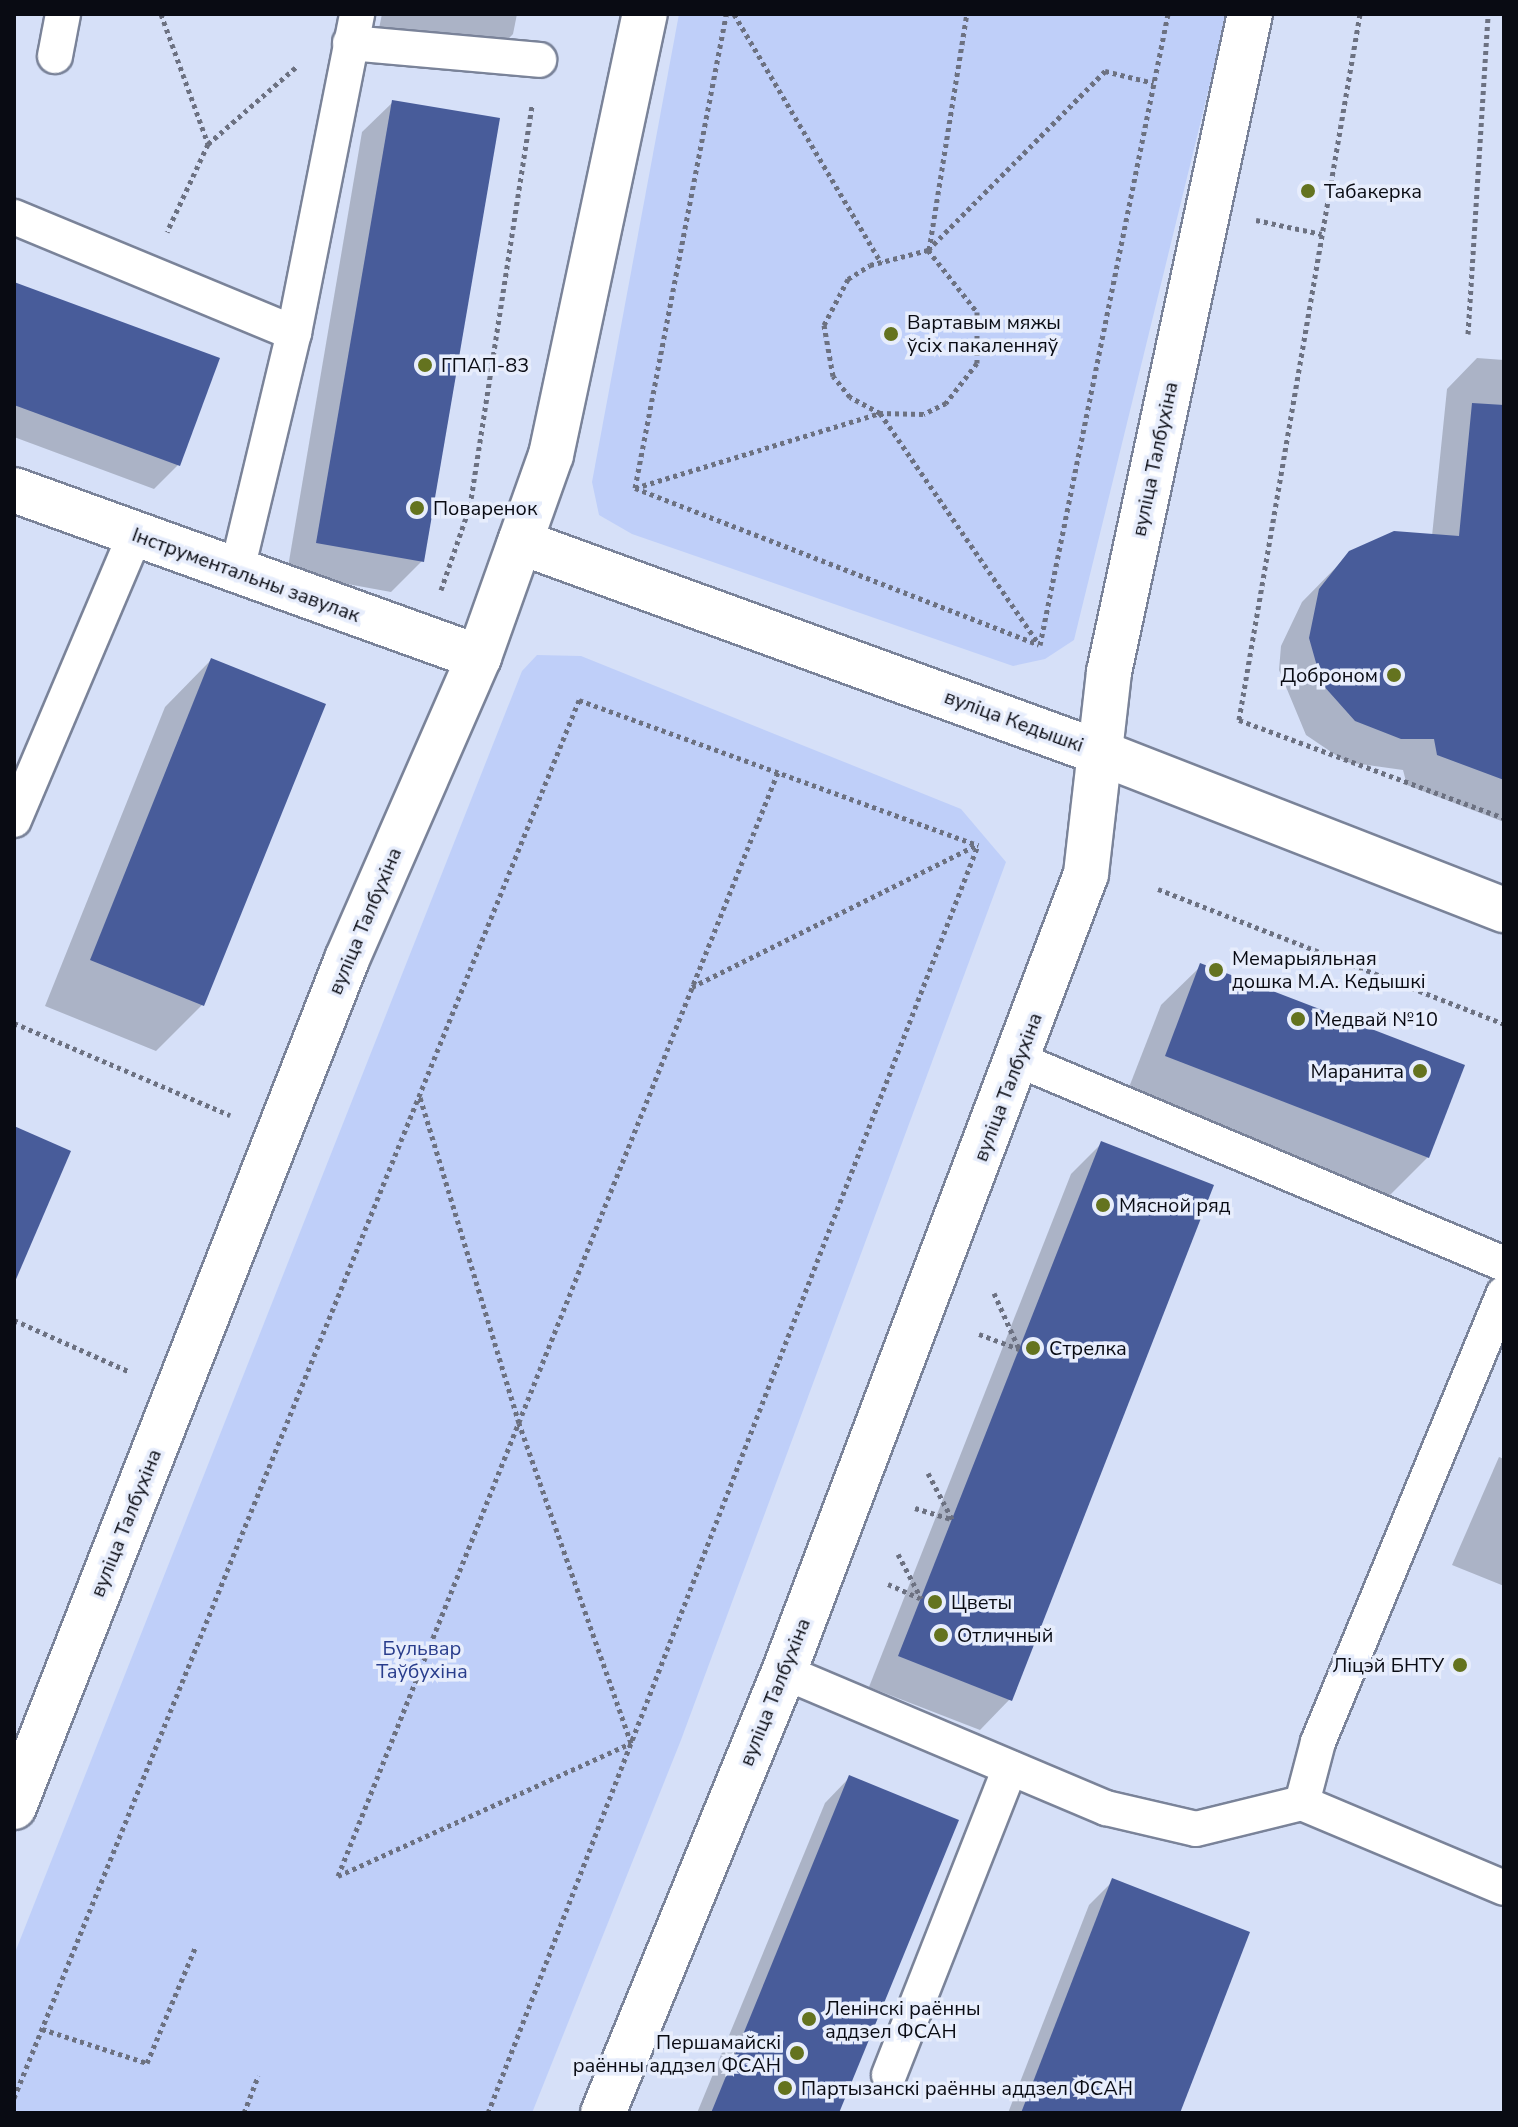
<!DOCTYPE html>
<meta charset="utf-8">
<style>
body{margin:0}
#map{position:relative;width:1518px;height:2127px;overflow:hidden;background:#d6e0f8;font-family:"Nunito Sans",sans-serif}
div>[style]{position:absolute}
.green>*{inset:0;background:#bfcff9}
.shadow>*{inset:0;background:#0003}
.building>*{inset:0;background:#485c9a}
.path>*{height:5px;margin-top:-2.5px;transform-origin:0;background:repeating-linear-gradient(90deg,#6c7181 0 4px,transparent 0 8px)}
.roads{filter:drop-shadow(2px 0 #7a8399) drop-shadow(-2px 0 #7a8399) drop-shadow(0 2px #7a8399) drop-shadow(0 -2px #7a8399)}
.lane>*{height:34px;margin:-17px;padding:0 17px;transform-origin:17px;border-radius:17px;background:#fff}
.street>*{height:44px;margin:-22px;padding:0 22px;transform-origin:22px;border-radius:22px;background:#fff}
.secondary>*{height:44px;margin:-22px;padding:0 22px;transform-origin:22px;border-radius:22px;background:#fff}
.dots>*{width:22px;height:22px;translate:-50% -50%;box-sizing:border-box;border:4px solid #e7edfc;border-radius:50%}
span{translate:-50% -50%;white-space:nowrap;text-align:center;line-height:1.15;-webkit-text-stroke:7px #e7edfc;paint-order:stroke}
.poi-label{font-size:20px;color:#090b13}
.left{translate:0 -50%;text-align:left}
.right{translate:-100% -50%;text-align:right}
.street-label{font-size:20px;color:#090b13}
.park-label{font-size:20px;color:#293d8c}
.frame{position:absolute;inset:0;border:16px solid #090b13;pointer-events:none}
</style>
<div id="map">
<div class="green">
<div style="clip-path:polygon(679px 14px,1227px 14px,1074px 640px,1045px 659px,1013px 666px,632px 534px,599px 515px,592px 482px)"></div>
<div style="clip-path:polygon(537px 655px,581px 656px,961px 809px,1006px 862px,681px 1740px,532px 2113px,14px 2113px,14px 1955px,522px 671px)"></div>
</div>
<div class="shadow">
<div style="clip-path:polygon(382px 14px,517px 14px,513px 34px,483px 65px,376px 43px)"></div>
<div style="clip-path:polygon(393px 102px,422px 561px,391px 592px,287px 573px,362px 132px)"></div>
<div style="clip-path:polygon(14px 284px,178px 465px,154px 489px,14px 437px)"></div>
<div style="clip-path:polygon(1477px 358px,1504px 360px,1504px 822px,1407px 785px,1403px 770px,1346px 762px,1306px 735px,1279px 670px,1281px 646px,1302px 602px,1350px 553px,1432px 536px,1447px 389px)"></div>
<div style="clip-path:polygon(211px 660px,202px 1005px,156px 1051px,45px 1006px,165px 707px)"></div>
<div style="clip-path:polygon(1201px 966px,1428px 1157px,1388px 1197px,1126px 1095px,1161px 1005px)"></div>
<div style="clip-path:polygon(1102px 1143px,1010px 1699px,980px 1730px,869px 1687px,1071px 1174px)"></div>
<div style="clip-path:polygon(1499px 1457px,1504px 1459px,1504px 1586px,1452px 1565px)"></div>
<div style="clip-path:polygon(850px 1777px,837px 2113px,697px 2113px,825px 1803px)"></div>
<div style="clip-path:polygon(1113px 1881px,1178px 2113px,1008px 2113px,1089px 1905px)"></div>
</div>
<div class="building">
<div style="clip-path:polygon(392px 100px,500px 118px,424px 562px,316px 543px)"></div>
<div style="clip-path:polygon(14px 282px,220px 358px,180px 466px,14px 405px)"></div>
<div style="clip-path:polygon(1472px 403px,1504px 405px,1504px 780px,1437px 755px,1434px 739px,1401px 739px,1355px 721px,1322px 684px,1309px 638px,1319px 589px,1349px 551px,1394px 531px,1459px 536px)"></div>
<div style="clip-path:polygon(211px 658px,326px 704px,204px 1006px,90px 960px)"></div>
<div style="clip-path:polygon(1200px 963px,1465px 1065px,1429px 1158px,1165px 1056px)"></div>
<div style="clip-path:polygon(14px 1126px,71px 1151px,14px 1284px)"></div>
<div style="clip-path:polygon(1101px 1141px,1214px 1185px,1012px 1701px,898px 1656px)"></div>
<div style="clip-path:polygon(849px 1775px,959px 1820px,839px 2113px,711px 2113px)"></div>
<div style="clip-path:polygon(1112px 1878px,1250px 1932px,1208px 2041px,1180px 2113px,1021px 2113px)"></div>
</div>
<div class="path">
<div style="left:161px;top:14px;width:138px;rotate:70.1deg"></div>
<div style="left:208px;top:144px;width:97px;rotate:115deg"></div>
<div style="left:734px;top:14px;width:289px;rotate:59.4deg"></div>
<div style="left:1360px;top:14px;width:716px;rotate:99.73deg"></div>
<div style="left:1239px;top:720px;width:283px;rotate:20.3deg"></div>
<div style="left:208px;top:144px;width:118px;rotate:-41.2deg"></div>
<div style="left:1256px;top:220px;width:67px;rotate:12deg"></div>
<div style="left:928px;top:250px;width:79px;rotate:51.7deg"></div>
<div style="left:977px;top:312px;width:51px;rotate:90deg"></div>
<div style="left:977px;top:363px;width:51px;rotate:127.8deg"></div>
<div style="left:946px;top:403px;width:25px;rotate:154deg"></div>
<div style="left:923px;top:414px;width:43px;rotate:-178.7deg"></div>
<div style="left:880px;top:413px;width:34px;rotate:-152deg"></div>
<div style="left:850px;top:397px;width:27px;rotate:-129deg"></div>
<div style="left:833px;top:376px;width:52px;rotate:-100deg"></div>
<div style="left:824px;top:325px;width:52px;rotate:-62.4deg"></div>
<div style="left:848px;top:279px;width:26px;rotate:-32deg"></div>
<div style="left:870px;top:265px;width:60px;rotate:-14.5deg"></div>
<div style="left:928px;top:250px;width:252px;rotate:-45.3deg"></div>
<div style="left:1105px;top:71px;width:50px;rotate:13.8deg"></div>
<div style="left:929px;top:250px;width:239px;rotate:-80.9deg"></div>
<div style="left:1468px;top:334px;width:321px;rotate:-86.4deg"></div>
<div style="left:635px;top:488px;width:256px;rotate:-17deg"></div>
<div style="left:880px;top:413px;width:280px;rotate:55.5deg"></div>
<div style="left:635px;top:488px;width:483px;rotate:-79.1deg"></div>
<div style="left:635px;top:488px;width:433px;rotate:21.2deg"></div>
<div style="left:441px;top:590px;width:89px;rotate:-71deg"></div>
<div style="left:470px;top:506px;width:405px;rotate:-81.2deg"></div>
<div style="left:1040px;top:645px;width:644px;rotate:-78.53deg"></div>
<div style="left:1158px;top:889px;width:371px;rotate:21.3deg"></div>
<div style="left:692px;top:987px;width:318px;rotate:-26.5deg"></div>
<div style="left:14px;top:1023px;width:235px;rotate:23.1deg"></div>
<div style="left:994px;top:1293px;width:61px;rotate:65.9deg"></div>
<div style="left:14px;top:1320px;width:127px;rotate:24.1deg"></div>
<div style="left:979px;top:1334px;width:43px;rotate:20.6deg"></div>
<div style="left:928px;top:1473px;width:52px;rotate:62.4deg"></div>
<div style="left:915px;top:1508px;width:39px;rotate:17deg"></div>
<div style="left:898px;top:1554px;width:50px;rotate:62.4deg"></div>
<div style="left:888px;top:1584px;width:35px;rotate:24deg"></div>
<div style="left:338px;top:1876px;width:1188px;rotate:-68.27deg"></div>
<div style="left:338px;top:1876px;width:322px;rotate:-24.4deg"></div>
<div style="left:631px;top:1743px;width:339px;rotate:-109.3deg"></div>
<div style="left:519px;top:1423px;width:341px;rotate:-106.9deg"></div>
<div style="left:42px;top:2029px;width:110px;rotate:17.9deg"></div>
<div style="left:147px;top:2063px;width:127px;rotate:-67.3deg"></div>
<div style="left:705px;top:2039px;width:33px;rotate:21deg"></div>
<div style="left:14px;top:2098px;width:1508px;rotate:-67.99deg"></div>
<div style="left:579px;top:700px;width:425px;rotate:20deg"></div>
<div style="left:244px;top:2113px;width:40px;rotate:-69deg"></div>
<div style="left:488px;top:2113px;width:1359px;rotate:-68.87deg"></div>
</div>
<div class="roads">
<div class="lane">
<div style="left:350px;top:43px;width:190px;rotate:5.1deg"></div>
<div style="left:55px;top:56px;width:43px;rotate:-79.2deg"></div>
<div style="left:14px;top:217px;width:303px;rotate:22.5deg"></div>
<div style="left:294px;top:333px;width:325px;rotate:-78.8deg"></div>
<div style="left:236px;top:574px;width:248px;rotate:-76.5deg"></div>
<div style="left:14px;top:820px;width:310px;rotate:-67deg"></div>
<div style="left:1019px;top:1060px;width:526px;rotate:22.81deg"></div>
<div style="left:784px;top:1672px;width:350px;rotate:22.9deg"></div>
<div style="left:1106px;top:1808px;width:92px;rotate:13.1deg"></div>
<div style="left:1196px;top:1829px;width:109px;rotate:-13.8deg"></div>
<div style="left:1302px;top:1803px;width:63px;rotate:-75.3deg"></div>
<div style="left:1318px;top:1742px;width:485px;rotate:-67.5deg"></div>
<div style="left:1302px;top:1803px;width:219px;rotate:22.8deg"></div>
<div style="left:889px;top:2075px;width:330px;rotate:-68.5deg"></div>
</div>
<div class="street">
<div style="left:14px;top:490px;width:494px;rotate:19.8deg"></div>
</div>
<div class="secondary">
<div style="left:520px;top:542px;width:618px;rotate:19.96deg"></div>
<div style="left:1101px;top:753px;width:433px;rotate:21.3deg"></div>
<div style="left:14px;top:1807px;width:911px;rotate:-68.56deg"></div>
<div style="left:347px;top:959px;width:330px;rotate:-66.4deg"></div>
<div style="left:479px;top:657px;width:214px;rotate:-70.4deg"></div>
<div style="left:551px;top:455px;width:451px;rotate:-78deg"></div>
<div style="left:603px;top:2113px;width:477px;rotate:-67.7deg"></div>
<div style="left:784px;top:1672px;width:853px;rotate:-69.27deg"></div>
<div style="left:1086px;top:874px;width:203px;rotate:-83.5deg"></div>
<div style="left:1109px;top:672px;width:673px;rotate:-77.91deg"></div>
</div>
</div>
<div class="dots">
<div style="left:1308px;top:191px;background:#64731f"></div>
<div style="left:891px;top:334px;background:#64731f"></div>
<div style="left:425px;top:365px;background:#64731f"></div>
<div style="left:417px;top:508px;background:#64731f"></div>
<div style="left:1394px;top:675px;background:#64731f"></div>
<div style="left:1216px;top:970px;background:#64731f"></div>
<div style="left:1298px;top:1019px;background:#64731f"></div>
<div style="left:1420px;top:1071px;background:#64731f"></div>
<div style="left:1103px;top:1205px;background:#64731f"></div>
<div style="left:1033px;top:1348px;background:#64731f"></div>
<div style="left:935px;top:1602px;background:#64731f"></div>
<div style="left:941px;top:1635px;background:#64731f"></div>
<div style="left:1460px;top:1665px;background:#64731f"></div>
<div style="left:809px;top:2019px;background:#64731f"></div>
<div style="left:797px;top:2053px;background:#64731f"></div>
<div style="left:785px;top:2088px;background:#64731f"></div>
</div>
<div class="poi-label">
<span class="left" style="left:1324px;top:191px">Табакерка</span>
<span class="left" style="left:907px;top:334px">Вартавым мяжы<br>ўсіх пакаленняў</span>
<span class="left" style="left:441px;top:365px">ГПАП-83</span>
<span class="left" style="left:433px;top:508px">Поваренок</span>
<span class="right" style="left:1378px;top:675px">Доброном</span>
<span class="left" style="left:1232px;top:970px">Мемарыяльная<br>дошка М.А. Кедышкі</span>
<span class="left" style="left:1314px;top:1019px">Медвай №10</span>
<span class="right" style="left:1404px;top:1071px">Маранита</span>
<span class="left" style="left:1119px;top:1205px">Мясной ряд</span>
<span class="left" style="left:1049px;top:1348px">Стрелка</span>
<span class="left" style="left:951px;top:1602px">Цветы</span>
<span class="left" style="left:957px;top:1635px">Отличный</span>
<span class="right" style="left:1444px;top:1665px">Ліцэй БНТУ</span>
<span class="left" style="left:825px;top:2020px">Ленінскі раённы<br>аддзел ФСАН</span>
<span class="right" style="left:781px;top:2054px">Першамайскі<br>раённы аддзел ФСАН</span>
<span class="left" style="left:801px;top:2088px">Партызанскі раённы аддзел ФСАН</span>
</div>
<div class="street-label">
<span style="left:1155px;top:459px;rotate:-78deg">вуліца Талбухіна</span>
<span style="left:246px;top:575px;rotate:20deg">Інструментальны завулак</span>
<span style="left:1014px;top:721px;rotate:20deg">вуліца Кедышкі</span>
<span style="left:365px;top:921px;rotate:-67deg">вуліца Талбухіна</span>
<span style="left:1008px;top:1087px;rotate:-69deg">вуліца Талбухіна</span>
<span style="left:126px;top:1523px;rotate:-68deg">вуліца Талбухіна</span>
<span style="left:775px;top:1692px;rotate:-68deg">вуліца Талбухіна</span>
</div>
<div class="park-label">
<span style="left:422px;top:1660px">Бульвар<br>Таўбухіна</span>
</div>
<div class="frame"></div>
</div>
